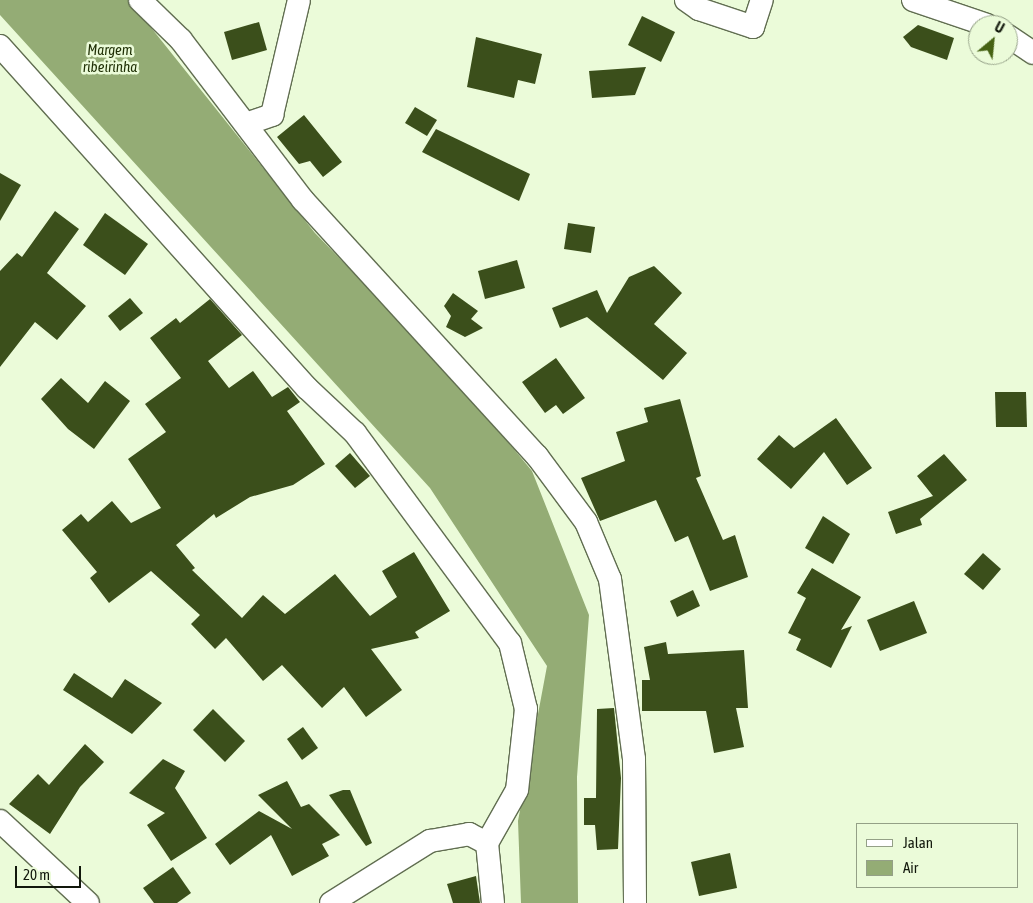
<!DOCTYPE html>
<style>
body{margin:0}
#map{position:relative;width:1033px;height:903px;overflow:hidden;background:#ebfbd9;font-family:"Asap Condensed",sans-serif}
div>[style]{position:absolute}
.water>*{inset:0;background:#94ac75}
.building>*{inset:0;background:#3b4f1b}
.roads{filter:drop-shadow(1px 0 #616e51) drop-shadow(-1px 0 #616e51) drop-shadow(0 1px #616e51) drop-shadow(0 -1px #616e51)}
.minor>*{height:22px;margin:-11px;padding:0 11px;transform-origin:11px;border-radius:11px;background:#fff}
span{translate:-50% -50%;white-space:nowrap;text-align:center;line-height:1.15;-webkit-text-stroke:5px #ebfbd9;paint-order:stroke}
.water-label{font-size:15px;color:#1f2f05;font-style:italic}
.legend{position:absolute;left:856px;top:823px;width:162px;height:65px;box-sizing:border-box;background:#ebfbd9;border:1px solid #94a087;margin:0;padding:6px 9px;list-style:none;font-size:15px;color:#12180c}
.legend li{display:flex;align-items:center;gap:10px;height:25px}
.legend b{width:25px;border:1px solid #94a087}
.north{position:absolute;left:968px;top:15px;width:50px;height:50px;box-sizing:border-box;background:#ebfbd9;border:1px solid #94a087;border-radius:50%;rotate:28deg;font-size:14px;font-weight:700;line-height:20px;text-align:center;color:#12180c}
.north::after{content:'';display:block;margin:auto;width:18px;height:22px;background:#466213;clip-path:polygon(50% 0,100% 100%,50% 72%,0 100%)}
.scale{position:absolute;left:15px;top:866px;width:66px;height:22px;box-sizing:border-box;border:2px solid #12180c;border-top:0;padding-left:6px;font-size:15px;line-height:18px;white-space:nowrap;color:#12180c;-webkit-text-stroke:4px #ebfbd9;paint-order:stroke}
</style>
<div id="map">
<div class="water">
<div style="clip-path:polygon(0 0,129px 0,315px 233px,449px 371px,532px 471px,589px 615px,577px 777px,578px 903px,521px 903px,518px 821px,547px 666px,430px 488px,0 15px)"></div>
</div>
<div class="building">
<div style="clip-path:polygon(642px 16px,675px 32px,661px 62px,628px 45px)"></div>
<div style="clip-path:polygon(259px 22px,267px 50px,232px 60px,224px 32px)"></div>
<div style="clip-path:polygon(918px 25px,954px 38px,947px 60px,911px 47px,903px 37px)"></div>
<div style="clip-path:polygon(476px 37px,542px 54px,535px 84px,518px 80px,514px 98px,467px 87px)"></div>
<div style="clip-path:polygon(646px 67px,635px 95px,592px 98px,589px 71px)"></div>
<div style="clip-path:polygon(415px 107px,437px 120px,427px 136px,405px 123px)"></div>
<div style="clip-path:polygon(304px 115px,342px 162px,323px 177px,310px 161px,299px 164px,277px 137px)"></div>
<div style="clip-path:polygon(436px 129px,530px 174px,519px 201px,422px 152px)"></div>
<div style="clip-path:polygon(0 173px,21px 185px,0 221px)"></div>
<div style="clip-path:polygon(55px 211px,79px 229px,47px 273px,86px 306px,57px 340px,35px 322px,0 367px,0 271px,17px 253px,22px 257px)"></div>
<div style="clip-path:polygon(105px 213px,148px 244px,125px 275px,83px 245px)"></div>
<div style="clip-path:polygon(568px 223px,595px 227px,591px 253px,564px 249px)"></div>
<div style="clip-path:polygon(517px 260px,525px 288px,485px 299px,478px 271px)"></div>
<div style="clip-path:polygon(654px 266px,682px 293px,654px 324px,687px 353px,663px 380px,587px 317px,560px 328px,552px 308px,597px 290px,607px 313px,629px 277px)"></div>
<div style="clip-path:polygon(453px 293px,478px 311px,471px 319px,483px 328px,465px 337px,446px 327px,451px 316px,444px 306px)"></div>
<div style="clip-path:polygon(130px 298px,143px 313px,120px 331px,108px 316px)"></div>
<div style="clip-path:polygon(210px 299px,242px 335px,208px 361px,229px 388px,253px 371px,272px 397px,288px 387px,300px 402px,287px 411px,325px 464px,293px 485px,250px 497px,216px 518px,214px 514px,176px 545px,195px 568px,192px 570px,242px 618px,263px 595px,285px 614px,335px 574px,370px 616px,397px 597px,382px 571px,414px 552px,450px 611px,415px 632px,419px 638px,371px 649px,402px 690px,366px 717px,344px 687px,322px 708px,282px 665px,263px 681px,226px 638px,215px 649px,191px 624px,200px 615px,151px 571px,109px 603px,90px 578px,97px 572px,62px 530px,81px 514px,88px 522px,112px 501px,131px 523px,161px 508px,128px 459px,166px 432px,145px 404px,181px 378px,150px 338px,176px 318px,180px 323px)"></div>
<div style="clip-path:polygon(556px 358px,585px 398px,563px 414px,556px 405px,545px 413px,522px 382px)"></div>
<div style="clip-path:polygon(61px 378px,88px 403px,105px 381px,130px 401px,94px 449px,68px 429px,41px 399px)"></div>
<div style="clip-path:polygon(995px 392px,1026px 392px,1027px 427px,996px 427px)"></div>
<div style="clip-path:polygon(680px 399px,701px 476px,696px 478px,723px 540px,735px 535px,748px 577px,710px 591px,688px 536px,675px 542px,656px 500px,600px 521px,581px 478px,625px 461px,616px 432px,648px 422px,644px 408px)"></div>
<div style="clip-path:polygon(836px 418px,872px 468px,847px 485px,824px 452px,791px 489px,757px 459px,779px 435px,794px 448px)"></div>
<div style="clip-path:polygon(350px 453px,370px 476px,355px 488px,335px 466px)"></div>
<div style="clip-path:polygon(944px 454px,967px 480px,920px 519px,922px 525px,896px 534px,888px 512px,933px 496px,917px 476px)"></div>
<div style="clip-path:polygon(823px 516px,850px 534px,833px 564px,805px 548px)"></div>
<div style="clip-path:polygon(983px 553px,1001px 569px,983px 590px,964px 574px)"></div>
<div style="clip-path:polygon(812px 568px,861px 597px,841px 630px,852px 626px,831px 668px,796px 650px,801px 639px,788px 633px,806px 598px,797px 593px)"></div>
<div style="clip-path:polygon(693px 590px,700px 606px,677px 617px,670px 601px)"></div>
<div style="clip-path:polygon(914px 601px,927px 633px,880px 651px,867px 620px)"></div>
<div style="clip-path:polygon(666px 642px,668px 654px,744px 650px,748px 708px,736px 708px,744px 747px,714px 753px,706px 711px,642px 711px,642px 680px,650px 680px,644px 647px)"></div>
<div style="clip-path:polygon(74px 673px,112px 698px,125px 679px,162px 703px,132px 734px,63px 690px)"></div>
<div style="clip-path:polygon(614px 708px,621px 778px,618px 849px,597px 850px,595px 825px,584px 825px,584px 798px,596px 798px,597px 709px)"></div>
<div style="clip-path:polygon(213px 709px,245px 741px,225px 762px,193px 730px)"></div>
<div style="clip-path:polygon(303px 727px,318px 748px,302px 760px,287px 739px)"></div>
<div style="clip-path:polygon(85px 744px,104px 762px,80px 787px,50px 834px,9px 804px,38px 774px,49px 785px)"></div>
<div style="clip-path:polygon(163px 759px,185px 771px,175px 788px,207px 838px,171px 861px,147px 825px,165px 813px,129px 793px)"></div>
<div style="clip-path:polygon(287px 781px,301px 807px,309px 804px,340px 835px,322px 844px,329px 856px,292px 876px,271px 835px,230px 865px,215px 844px,259px 811px,292px 829px,258px 795px)"></div>
<div style="clip-path:polygon(343px 790px,350px 790px,372px 843px,366px 846px,329px 795px)"></div>
<div style="clip-path:polygon(730px 853px,737px 888px,699px 896px,691px 862px)"></div>
<div style="clip-path:polygon(173px 867px,191px 893px,177px 903px,154px 903px,143px 888px)"></div>
<div style="clip-path:polygon(476px 876px,480px 903px,453px 903px,447px 884px)"></div>
</div>
<div class="roads">
<div class="minor">
<div style="left:140px;top:0;width:57px;rotate:44.3deg"></div>
<div style="left:181px;top:40px;width:201px;rotate:52.7deg"></div>
<div style="left:303px;top:200px;width:347px;rotate:47.6deg"></div>
<div style="left:537px;top:456px;width:82px;rotate:53.4deg"></div>
<div style="left:586px;top:522px;width:62px;rotate:67.2deg"></div>
<div style="left:610px;top:579px;width:182px;rotate:82.4deg"></div>
<div style="left:634px;top:759px;width:144px;rotate:89.6deg"></div>
<div style="left:686px;top:0;width:16px;rotate:35deg"></div>
<div style="left:699px;top:9px;width:57px;rotate:18.4deg"></div>
<div style="left:753px;top:27px;width:28px;rotate:-72deg"></div>
<div style="left:913px;top:0;width:78px;rotate:18.7deg"></div>
<div style="left:1008px;top:36px;width:30px;rotate:34deg"></div>
<div style="left:0;top:46px;width:460px;rotate:48.1deg"></div>
<div style="left:307px;top:388px;width:66px;rotate:43.2deg"></div>
<div style="left:355px;top:433px;width:261px;rotate:53.6deg"></div>
<div style="left:510px;top:643px;width:68px;rotate:76.4deg"></div>
<div style="left:526px;top:709px;width:81px;rotate:96.3deg"></div>
<div style="left:517px;top:790px;width:61px;rotate:119.5deg"></div>
<div style="left:487px;top:843px;width:60px;rotate:84.3deg"></div>
<div style="left:246px;top:124px;width:28px;rotate:-19deg"></div>
<div style="left:272px;top:115px;width:118px;rotate:-76.8deg"></div>
<div style="left:0;top:821px;width:120px;rotate:43deg"></div>
<div style="left:331px;top:903px;width:117px;rotate:-32.1deg"></div>
<div style="left:430px;top:841px;width:40px;rotate:-10deg"></div>
<div style="left:469px;top:834px;width:20px;rotate:27deg"></div>
</div>
</div>
<div class="water-label">
<span style="left:110px;top:58px">Margem<br>ribeirinha</span>
</div>
<ul class="legend">
<li><b style="height:6px;background:#fff"></b>Jalan</li>
<li><b style="height:14px;background:#94ac75"></b>Air</li>
</ul>
<div class="north">U</div>
<div class="scale">20 m</div>
</div>
